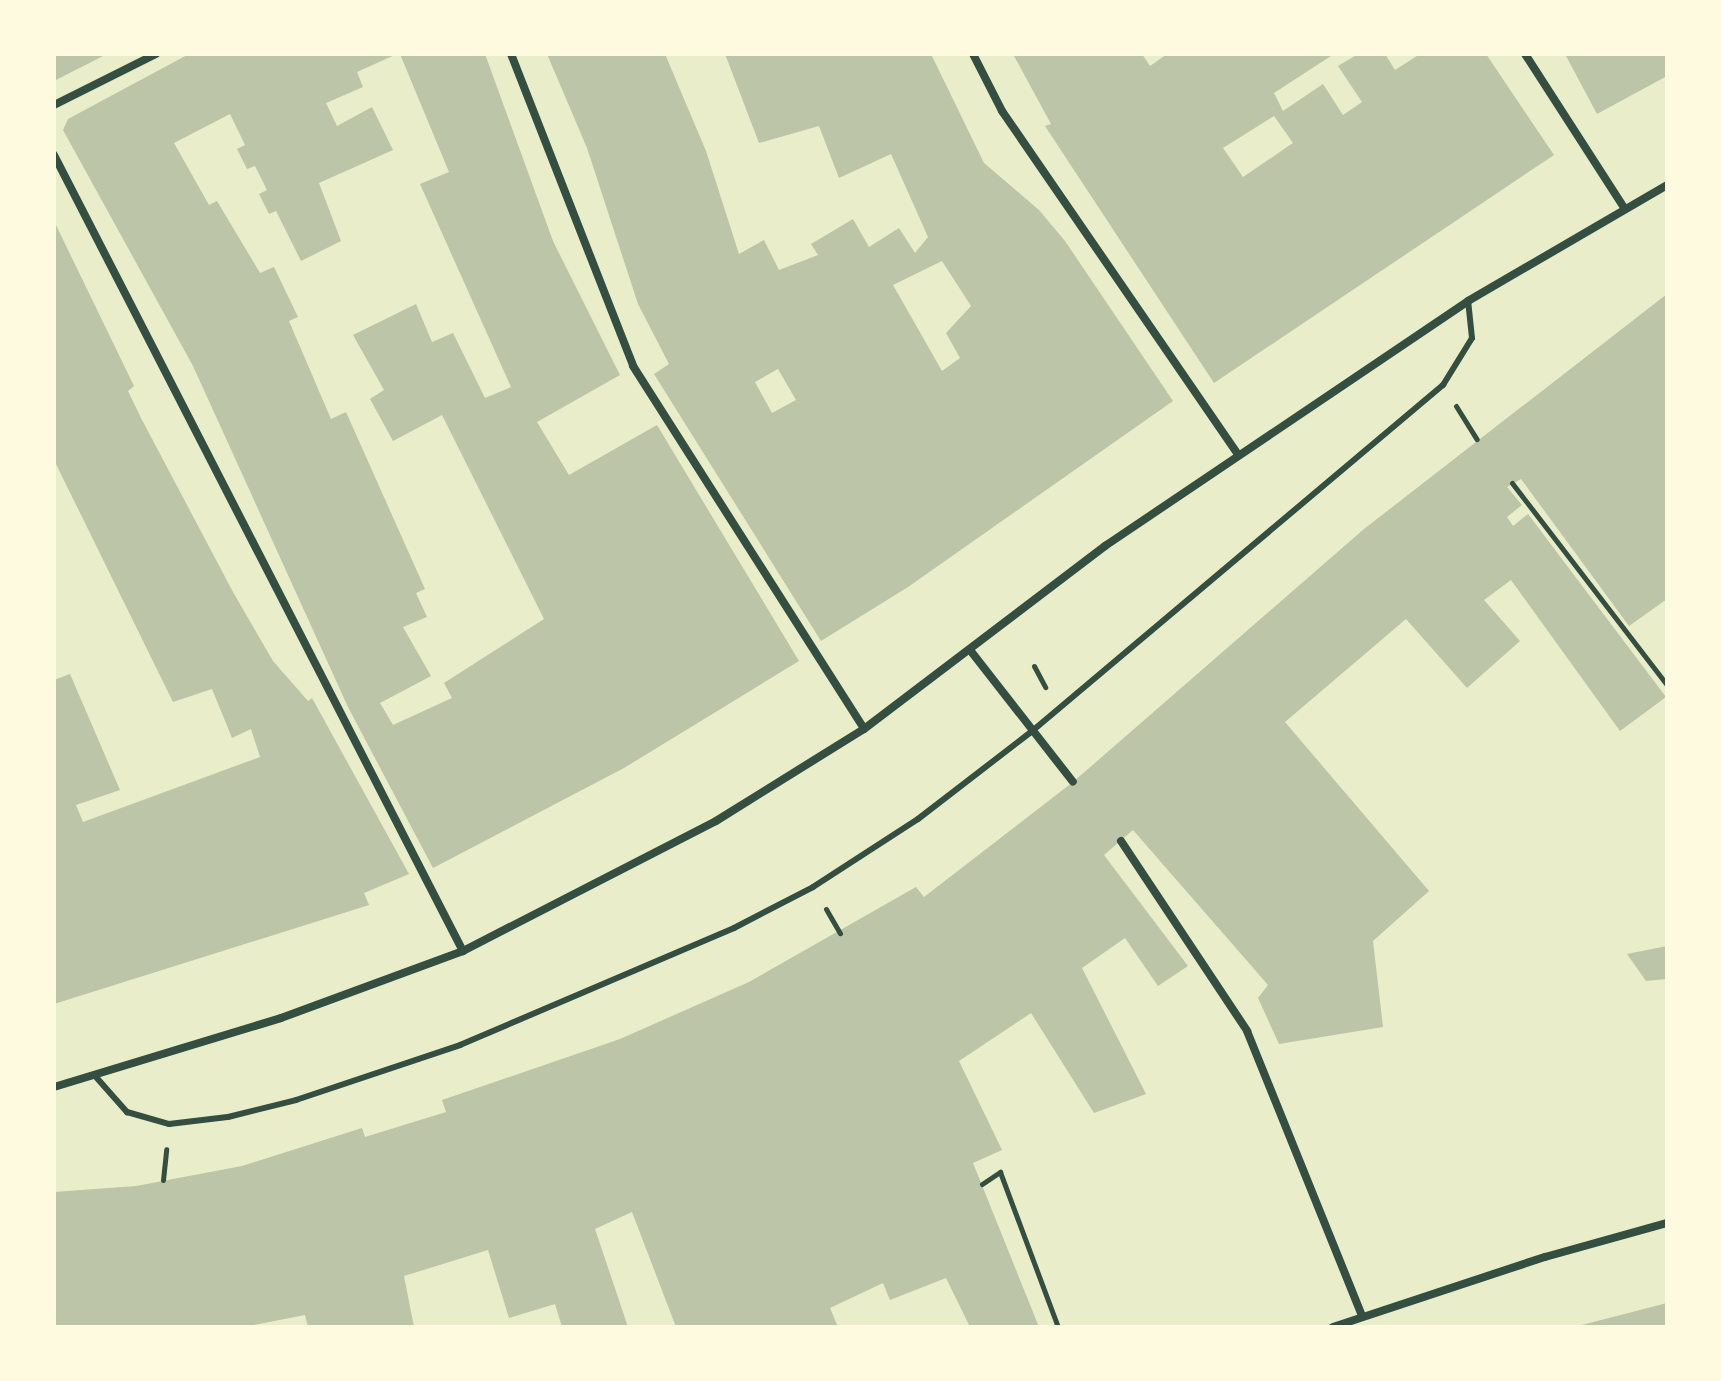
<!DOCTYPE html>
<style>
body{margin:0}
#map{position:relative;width:1721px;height:1381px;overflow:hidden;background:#e9edc9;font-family:"Source Serif 4",serif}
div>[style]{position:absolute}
.building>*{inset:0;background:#bcc5a7}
.path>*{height:5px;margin:-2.5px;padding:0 2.5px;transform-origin:2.5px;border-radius:2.5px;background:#344e41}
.service>*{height:6px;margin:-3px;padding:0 3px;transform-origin:3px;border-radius:3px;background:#344e41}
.minor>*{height:8px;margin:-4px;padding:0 4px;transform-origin:4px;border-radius:4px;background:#344e41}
span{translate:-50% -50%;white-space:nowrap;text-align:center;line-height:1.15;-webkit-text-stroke:6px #fefae0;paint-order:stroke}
.frame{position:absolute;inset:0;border:56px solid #fefae0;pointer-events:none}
</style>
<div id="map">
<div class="building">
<div style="clip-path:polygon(54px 54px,107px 54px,54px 81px)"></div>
<div style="clip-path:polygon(189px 54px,397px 54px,357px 72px,363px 87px,326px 103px,337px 126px,372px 107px,393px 150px,319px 183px,341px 241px,301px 261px,276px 211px,269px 214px,259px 194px,267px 190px,255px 166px,247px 169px,237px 149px,245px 145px,230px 114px,174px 143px,209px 205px,217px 201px,260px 273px,274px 267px,298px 317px,289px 321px,331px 419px,346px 412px,425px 589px,416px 593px,427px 617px,403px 627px,431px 676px,380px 703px,393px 725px,452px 698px,444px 683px,544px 619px,442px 415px,393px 441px,370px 399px,384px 390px,353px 335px,416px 304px,432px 342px,453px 333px,485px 398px,511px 387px,420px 184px,449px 172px,400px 54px,485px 54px,553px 241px,620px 375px,537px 422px,569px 475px,657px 425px,799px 661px,624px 768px,433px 868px,348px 707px,193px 366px,63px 130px,68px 119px)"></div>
<div style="clip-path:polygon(evenodd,547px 54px,665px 54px,706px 151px,739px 254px,764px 240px,779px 270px,818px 255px,811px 244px,853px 219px,869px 247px,899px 228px,915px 253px,928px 237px,891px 154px,839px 178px,819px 126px,759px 143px,725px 54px,931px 54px,984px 163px,1039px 210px,1065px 241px,1173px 401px,908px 587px,821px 641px,654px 374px,669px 364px,638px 304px,587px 148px,547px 54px,942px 261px,971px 306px,946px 333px,960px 358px,942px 371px,893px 285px,942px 261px,547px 54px,778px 369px,796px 400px,772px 413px,755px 382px,778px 369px)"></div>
<div style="clip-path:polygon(evenodd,1013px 54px,1142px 54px,1150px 66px,1167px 54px,1334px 54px,1274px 93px,1283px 111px,1323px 84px,1343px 115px,1362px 102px,1338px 66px,1358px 54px,1385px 54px,1395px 70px,1420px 54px,1486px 54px,1554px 155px,1214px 383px,1045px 126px,1051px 124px,1013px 54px,1274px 116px,1293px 143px,1243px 177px,1223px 148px,1274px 116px)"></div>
<div style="clip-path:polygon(1565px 54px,1667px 54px,1667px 76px,1597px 114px)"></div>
<div style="clip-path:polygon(54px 221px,134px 386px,128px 391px,141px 418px,233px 592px,273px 661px,308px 701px,312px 698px,409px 874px,364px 893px,369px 905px,54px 1004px,54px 680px,70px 674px,120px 790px,76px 805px,83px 822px,260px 757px,251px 729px,232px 738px,212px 689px,173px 702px,54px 460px)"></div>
<div style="clip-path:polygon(1667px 294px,1667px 599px,1629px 626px,1521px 479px,1507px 487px,1522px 505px,1507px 517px,1513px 526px,1528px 514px,1666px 697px,1620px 731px,1511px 580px,1484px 600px,1520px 641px,1467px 688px,1406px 619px,1285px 722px,1429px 891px,1373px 941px,1383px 1027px,1279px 1044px,1258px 998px,1268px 985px,1133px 830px,1104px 855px,1188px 966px,1158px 986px,1125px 938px,1082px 968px,1146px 1094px,1094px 1113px,1031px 1013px,959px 1061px,1002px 1150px,973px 1163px,1039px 1327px,970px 1327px,946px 1278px,890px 1300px,883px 1283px,830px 1308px,838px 1327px,676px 1327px,632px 1212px,595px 1229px,628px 1327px,562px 1327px,555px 1304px,509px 1318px,488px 1250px,404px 1276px,414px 1327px,308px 1327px,305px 1315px,244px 1327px,54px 1327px,54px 1192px,136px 1186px,242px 1166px,362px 1128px,365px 1137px,446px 1112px,442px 1100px,620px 1039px,749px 982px,916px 887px,924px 897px,1073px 782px,1364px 529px)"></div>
<div style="clip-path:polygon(1667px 946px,1667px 979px,1646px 981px,1627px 954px)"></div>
<div style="clip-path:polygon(1667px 1303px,1667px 1327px,1578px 1327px,1578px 1326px)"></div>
</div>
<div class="path">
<div style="left:1456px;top:406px;width:39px;rotate:58deg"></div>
<div style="left:1512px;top:483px;width:255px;rotate:52.5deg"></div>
<div style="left:1034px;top:666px;width:24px;rotate:62deg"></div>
<div style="left:826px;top:909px;width:28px;rotate:60deg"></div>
<div style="left:163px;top:1180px;width:31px;rotate:-84deg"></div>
<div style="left:982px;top:1184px;width:22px;rotate:-34deg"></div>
<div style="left:1000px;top:1172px;width:165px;rotate:69.5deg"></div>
</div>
<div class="service">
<div style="left:96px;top:1077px;width:47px;rotate:48.5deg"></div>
<div style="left:127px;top:1112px;width:44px;rotate:15.9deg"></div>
<div style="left:169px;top:1124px;width:59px;rotate:-6.8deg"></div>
<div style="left:228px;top:1117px;width:70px;rotate:-14deg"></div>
<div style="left:296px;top:1100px;width:173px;rotate:-18.5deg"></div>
<div style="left:460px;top:1045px;width:298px;rotate:-23.1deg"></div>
<div style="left:734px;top:928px;width:89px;rotate:-27.4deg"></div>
<div style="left:813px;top:887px;width:125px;rotate:-32.9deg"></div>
<div style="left:918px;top:819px;width:143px;rotate:-37.6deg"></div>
<div style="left:1031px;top:732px;width:539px;rotate:-40.11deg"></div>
<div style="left:1443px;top:385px;width:55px;rotate:-58.3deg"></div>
<div style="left:1472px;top:338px;width:37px;rotate:-96deg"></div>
</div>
<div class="minor">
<div style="left:511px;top:54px;width:335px;rotate:68.6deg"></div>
<div style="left:633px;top:366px;width:430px;rotate:57.5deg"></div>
<div style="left:973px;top:54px;width:64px;rotate:63deg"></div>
<div style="left:1002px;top:111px;width:417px;rotate:55.5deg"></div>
<div style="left:1525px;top:54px;width:184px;rotate:57.2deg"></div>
<div style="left:54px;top:105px;width:114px;rotate:-26.6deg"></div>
<div style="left:54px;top:155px;width:895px;rotate:62.81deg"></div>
<div style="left:970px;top:650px;width:167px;rotate:52deg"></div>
<div style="left:1121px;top:841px;width:228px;rotate:56.4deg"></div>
<div style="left:1247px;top:1031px;width:307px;rotate:68deg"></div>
<div style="left:54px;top:1087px;width:237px;rotate:-16.9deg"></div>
<div style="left:281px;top:1018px;width:194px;rotate:-20.2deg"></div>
<div style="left:463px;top:951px;width:284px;rotate:-27.2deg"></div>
<div style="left:716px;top:821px;width:174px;rotate:-31.9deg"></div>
<div style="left:864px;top:729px;width:303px;rotate:-37.2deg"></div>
<div style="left:1105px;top:546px;width:438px;rotate:-34deg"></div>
<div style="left:1468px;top:301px;width:230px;rotate:-30.2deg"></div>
<div style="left:1333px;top:1327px;width:223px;rotate:-18.3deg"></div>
<div style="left:1545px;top:1257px;width:127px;rotate:-15.6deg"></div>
</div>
<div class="frame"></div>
</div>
